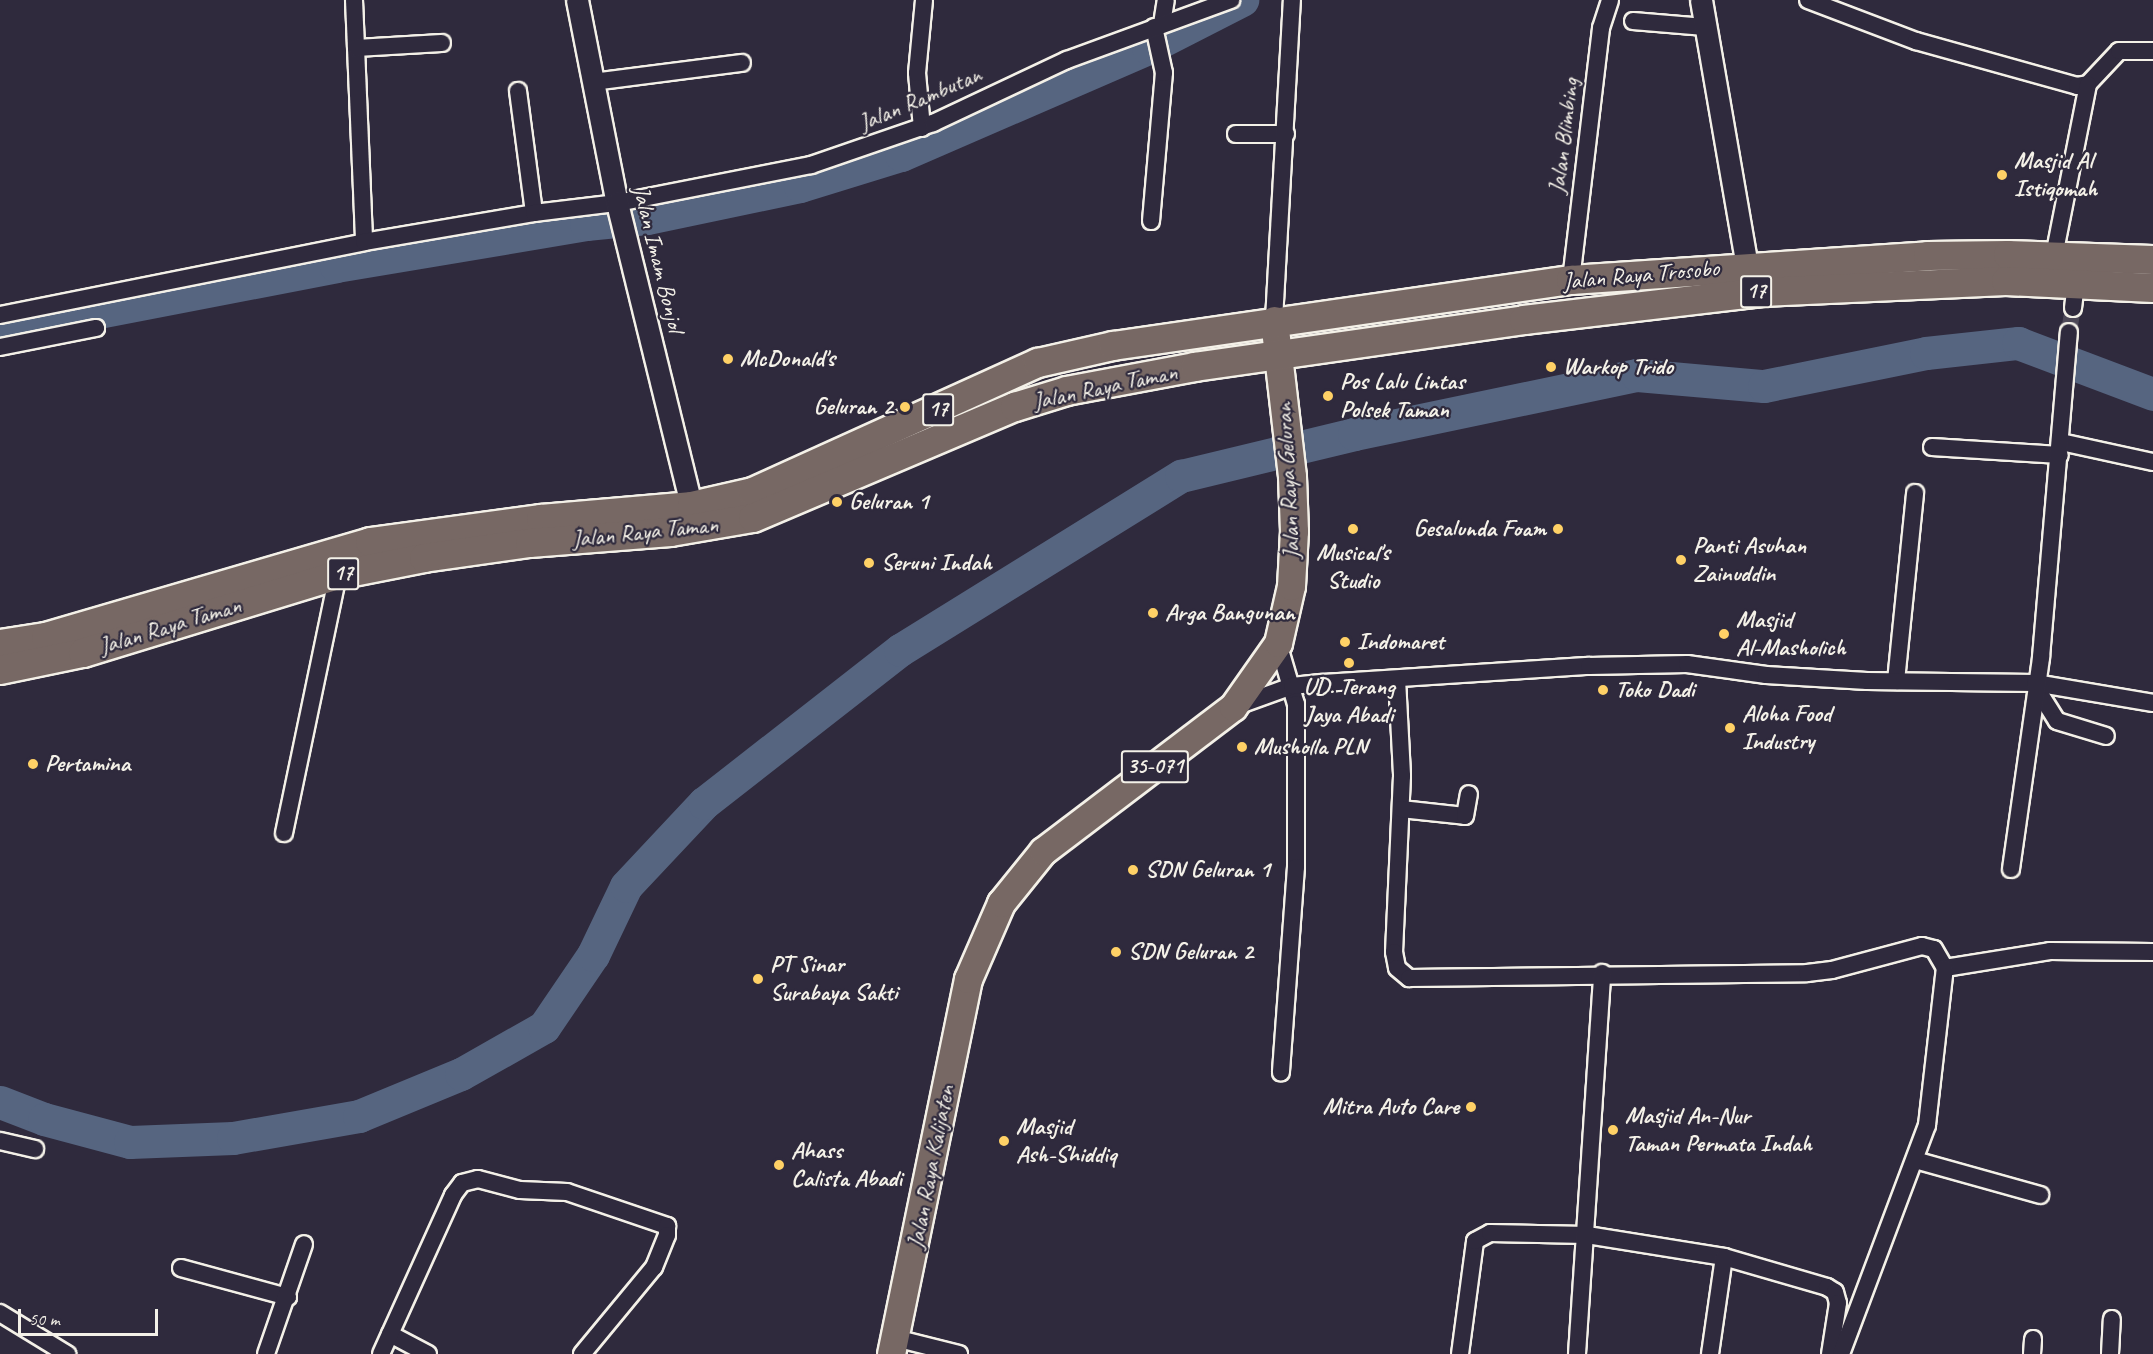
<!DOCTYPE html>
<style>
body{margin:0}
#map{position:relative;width:2153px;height:1354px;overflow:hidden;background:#2f2a3d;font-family:Caveat,sans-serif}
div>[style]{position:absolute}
.river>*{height:33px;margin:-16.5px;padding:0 16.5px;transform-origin:16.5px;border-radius:16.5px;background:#566580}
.minor-tunnel>*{height:16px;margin-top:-8px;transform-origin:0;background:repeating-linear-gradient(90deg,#4d4857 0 16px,transparent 0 24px)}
.roads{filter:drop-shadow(2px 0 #f4f1e8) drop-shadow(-2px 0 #f4f1e8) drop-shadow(0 2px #f4f1e8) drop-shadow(0 -2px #f4f1e8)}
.minor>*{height:16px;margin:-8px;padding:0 8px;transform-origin:8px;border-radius:8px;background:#2f2a3d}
.tertiary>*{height:21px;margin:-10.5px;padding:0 10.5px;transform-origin:10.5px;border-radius:10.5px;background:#2f2a3d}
.primary>*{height:27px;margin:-13.5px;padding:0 13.5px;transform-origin:13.5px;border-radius:13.5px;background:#776864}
.trunk>*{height:28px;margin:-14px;padding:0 14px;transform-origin:14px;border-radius:14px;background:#776864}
.dots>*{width:16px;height:16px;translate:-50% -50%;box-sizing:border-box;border:3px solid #2f2a3d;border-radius:50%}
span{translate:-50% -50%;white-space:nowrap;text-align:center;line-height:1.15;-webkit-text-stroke:4.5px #2f2a3d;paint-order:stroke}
.shield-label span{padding:2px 4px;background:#2f2a3d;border:2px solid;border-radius:4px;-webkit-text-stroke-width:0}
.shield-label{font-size:22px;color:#f4f1e8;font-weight:700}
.street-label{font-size:24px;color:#f4f1e8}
.poi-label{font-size:24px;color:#f4f1e8;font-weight:700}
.left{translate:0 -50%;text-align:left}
.right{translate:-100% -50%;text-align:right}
.scale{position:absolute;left:18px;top:1309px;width:140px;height:27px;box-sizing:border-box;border:3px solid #f4f1e8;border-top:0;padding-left:8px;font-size:18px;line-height:21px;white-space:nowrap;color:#f4f1e8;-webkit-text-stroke:4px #2f2a3d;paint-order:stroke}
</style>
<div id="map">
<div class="river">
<div style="left:0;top:331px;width:342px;rotate:-10.9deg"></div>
<div style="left:336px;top:266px;width:254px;rotate:-9.5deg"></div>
<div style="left:586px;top:224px;width:61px;rotate:-5.6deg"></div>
<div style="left:647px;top:218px;width:156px;rotate:-11.8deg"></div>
<div style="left:800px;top:186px;width:106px;rotate:-17.1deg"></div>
<div style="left:901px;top:155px;width:269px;rotate:-23.4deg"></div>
<div style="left:1148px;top:48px;width:106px;rotate:-27.1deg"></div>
<div style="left:0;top:1102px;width:47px;rotate:21.1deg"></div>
<div style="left:44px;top:1119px;width:89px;rotate:15deg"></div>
<div style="left:130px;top:1142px;width:103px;rotate:-2.2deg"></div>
<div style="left:233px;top:1138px;width:128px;rotate:-9.9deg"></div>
<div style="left:359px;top:1116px;width:110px;rotate:-22.4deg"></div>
<div style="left:461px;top:1074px;width:95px;rotate:-29.5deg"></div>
<div style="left:544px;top:1027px;width:87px;rotate:-55.8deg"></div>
<div style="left:593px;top:955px;width:76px;rotate:-64.4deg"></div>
<div style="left:626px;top:886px;width:114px;rotate:-46.8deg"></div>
<div style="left:704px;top:803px;width:249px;rotate:-38deg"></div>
<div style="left:900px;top:650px;width:331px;rotate:-31.8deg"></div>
<div style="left:1181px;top:476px;width:178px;rotate:-13.6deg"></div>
<div style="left:1354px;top:434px;width:289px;rotate:-11.8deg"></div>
<div style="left:1637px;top:375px;width:127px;rotate:5deg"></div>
<div style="left:1764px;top:386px;width:165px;rotate:-11.5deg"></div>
<div style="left:1926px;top:353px;width:93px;rotate:-6.2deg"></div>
<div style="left:2018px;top:343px;width:144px;rotate:20.7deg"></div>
</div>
<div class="minor-tunnel">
<div style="left:2069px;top:332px;width:24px;rotate:-81deg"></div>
</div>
<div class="roads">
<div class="minor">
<div style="left:354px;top:0;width:242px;rotate:87.6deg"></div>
<div style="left:1808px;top:0;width:116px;rotate:20.8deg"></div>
<div style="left:1916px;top:41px;width:167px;rotate:15.6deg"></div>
<div style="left:2077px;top:86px;width:11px;rotate:-10deg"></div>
<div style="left:2088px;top:84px;width:45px;rotate:-46.8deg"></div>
<div style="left:2119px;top:51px;width:34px"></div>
<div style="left:1633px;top:21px;width:72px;rotate:4.8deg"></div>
<div style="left:1162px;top:24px;width:24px;rotate:-81deg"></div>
<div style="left:356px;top:48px;width:86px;rotate:-3.3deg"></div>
<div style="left:593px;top:82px;width:150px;rotate:-7.3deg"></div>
<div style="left:518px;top:91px;width:123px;rotate:82.5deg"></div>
<div style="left:922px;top:128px;width:55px;rotate:-95.2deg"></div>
<div style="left:917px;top:73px;width:73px;rotate:-84.5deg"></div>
<div style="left:1236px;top:134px;width:50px"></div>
<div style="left:1151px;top:221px;width:149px;rotate:-85deg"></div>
<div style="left:1164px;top:73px;width:47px;rotate:-102.3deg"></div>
<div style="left:2054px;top:256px;width:175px;rotate:-78.8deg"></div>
<div style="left:1571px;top:280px;width:254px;rotate:-83.2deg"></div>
<div style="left:1601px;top:28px;width:29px;rotate:-72deg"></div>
<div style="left:2073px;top:308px;width:24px;rotate:-83deg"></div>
<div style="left:0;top:315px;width:371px;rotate:-11.3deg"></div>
<div style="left:364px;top:242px;width:172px;rotate:-9.7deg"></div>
<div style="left:534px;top:213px;width:84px;rotate:-6.9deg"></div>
<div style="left:617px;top:203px;width:198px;rotate:-11.1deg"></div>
<div style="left:811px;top:165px;width:129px;rotate:-19deg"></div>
<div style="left:933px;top:123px;width:148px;rotate:-25.2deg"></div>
<div style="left:1067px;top:60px;width:175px;rotate:-20.1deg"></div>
<div style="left:1274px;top:320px;width:321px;rotate:-86.8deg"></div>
<div style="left:0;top:347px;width:98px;rotate:-11.2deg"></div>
<div style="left:2061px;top:442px;width:94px;rotate:12.3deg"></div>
<div style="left:1932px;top:447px;width:128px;rotate:3.6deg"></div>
<div style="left:1278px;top:643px;width:64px;rotate:73.6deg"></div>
<div style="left:1296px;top:704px;width:163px;rotate:90deg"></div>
<div style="left:1296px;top:867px;width:206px;rotate:94.2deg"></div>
<div style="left:1397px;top:679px;width:97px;rotate:87deg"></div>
<div style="left:1402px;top:776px;width:176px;rotate:92.6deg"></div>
<div style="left:1394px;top:952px;width:16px;rotate:79deg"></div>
<div style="left:1397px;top:968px;width:16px;rotate:40deg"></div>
<div style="left:1409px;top:978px;width:398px;rotate:-0.7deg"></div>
<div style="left:1807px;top:973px;width:25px;rotate:-7deg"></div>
<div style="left:1832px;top:970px;width:93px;rotate:-14.9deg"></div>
<div style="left:1922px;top:946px;width:12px;rotate:14deg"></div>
<div style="left:1934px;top:949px;width:22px;rotate:60deg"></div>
<div style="left:1945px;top:968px;width:106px;rotate:-9.2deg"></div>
<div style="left:2050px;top:951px;width:103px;rotate:0.6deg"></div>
<div style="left:1896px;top:681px;width:189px;rotate:-84.2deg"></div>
<div style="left:2035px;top:686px;width:41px;rotate:57.8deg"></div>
<div style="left:2057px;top:721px;width:51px;rotate:17deg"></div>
<div style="left:1234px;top:707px;width:62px;rotate:-19.9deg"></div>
<div style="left:1292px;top:686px;width:31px;rotate:-6deg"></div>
<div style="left:1323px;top:683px;width:267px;rotate:-3.7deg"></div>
<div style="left:1589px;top:666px;width:98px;rotate:-1.2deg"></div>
<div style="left:1687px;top:664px;width:80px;rotate:7.9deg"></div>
<div style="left:1766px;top:675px;width:101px;rotate:3.4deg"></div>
<div style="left:1867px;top:681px;width:168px;rotate:0.7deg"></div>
<div style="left:2035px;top:683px;width:120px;rotate:9.6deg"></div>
<div style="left:1401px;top:809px;width:64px;rotate:6.2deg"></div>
<div style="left:1465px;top:816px;width:22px;rotate:-80deg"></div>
<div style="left:284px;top:833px;width:264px;rotate:-78.2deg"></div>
<div style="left:2011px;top:869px;width:214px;rotate:-81.9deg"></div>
<div style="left:2041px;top:657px;width:326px;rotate:-85.1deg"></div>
<div style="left:0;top:1141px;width:36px;rotate:13deg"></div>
<div style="left:1915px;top:1160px;width:130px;rotate:15.6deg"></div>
<div style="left:181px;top:1268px;width:111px;rotate:15.2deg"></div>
<div style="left:0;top:1313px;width:79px;rotate:31.5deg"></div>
<div style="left:390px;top:1334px;width:43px;rotate:27.8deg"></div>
<div style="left:895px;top:1338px;width:66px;rotate:14deg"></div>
<div style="left:266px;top:1354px;width:116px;rotate:-70.9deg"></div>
<div style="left:381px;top:1354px;width:175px;rotate:-65.6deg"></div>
<div style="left:453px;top:1195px;width:15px;rotate:-53deg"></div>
<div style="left:462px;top:1183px;width:16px;rotate:-14deg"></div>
<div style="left:478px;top:1179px;width:43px;rotate:14.7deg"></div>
<div style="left:520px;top:1190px;width:47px;rotate:2.4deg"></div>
<div style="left:567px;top:1192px;width:106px;rotate:18.8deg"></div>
<div style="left:667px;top:1226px;width:9px;rotate:90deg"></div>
<div style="left:667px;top:1235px;width:35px;rotate:112deg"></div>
<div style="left:654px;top:1267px;width:113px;rotate:129.6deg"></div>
<div style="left:1460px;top:1354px;width:114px;rotate:-82.4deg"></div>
<div style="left:1475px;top:1241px;width:17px;rotate:-28deg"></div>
<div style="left:1490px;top:1233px;width:97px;rotate:1.2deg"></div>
<div style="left:1587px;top:1235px;width:139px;rotate:9.1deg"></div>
<div style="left:1724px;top:1257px;width:107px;rotate:16.2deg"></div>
<div style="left:1827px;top:1287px;width:9px;rotate:32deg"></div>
<div style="left:1835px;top:1292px;width:11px;rotate:75deg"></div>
<div style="left:1838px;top:1303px;width:52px;rotate:98.9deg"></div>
<div style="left:1577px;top:1354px;width:382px;rotate:-86.2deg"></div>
<div style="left:1710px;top:1354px;width:98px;rotate:-81.8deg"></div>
<div style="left:1841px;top:1354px;width:245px;rotate:-69.4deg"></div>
<div style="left:1927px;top:1125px;width:158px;rotate:-83.5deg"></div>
<div style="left:2032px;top:1354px;width:15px;rotate:-86deg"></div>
<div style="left:2110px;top:1354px;width:35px;rotate:-87deg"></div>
</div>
<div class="tertiary">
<div style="left:577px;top:0;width:207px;rotate:78.9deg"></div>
<div style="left:617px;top:203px;width:326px;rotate:76.2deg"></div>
<div style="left:1701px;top:0;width:270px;rotate:80.2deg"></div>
</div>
<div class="primary">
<div style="left:891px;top:1354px;width:383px;rotate:-78.4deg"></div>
<div style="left:968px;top:979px;width:83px;rotate:-66.5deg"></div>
<div style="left:1001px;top:903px;width:67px;rotate:-51.1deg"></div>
<div style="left:1043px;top:851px;width:238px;rotate:-37.2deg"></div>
<div style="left:1233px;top:707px;width:78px;rotate:-54.9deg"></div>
<div style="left:1278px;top:643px;width:58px;rotate:-77.2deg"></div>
<div style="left:1291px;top:586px;width:55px;rotate:-86.9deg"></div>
<div style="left:1294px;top:531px;width:55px;rotate:-92.1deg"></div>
<div style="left:1292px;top:476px;width:157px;rotate:-96.6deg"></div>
</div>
<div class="trunk">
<div style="left:0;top:644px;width:47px;rotate:-8.7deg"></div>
<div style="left:46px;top:637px;width:338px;rotate:-16.3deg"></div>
<div style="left:370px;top:542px;width:173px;rotate:-7.7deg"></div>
<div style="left:541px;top:519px;width:152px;rotate:-4.9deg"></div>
<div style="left:692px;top:506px;width:63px;rotate:-12.9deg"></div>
<div style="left:753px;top:492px;width:313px;rotate:-24.4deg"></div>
<div style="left:1038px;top:363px;width:77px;rotate:-12.8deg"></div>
<div style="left:1113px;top:346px;width:463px;rotate:-8.2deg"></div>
<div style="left:1571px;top:280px;width:358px;rotate:-3.8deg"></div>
<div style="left:1928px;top:256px;width:80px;rotate:-0.7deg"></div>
<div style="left:2008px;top:255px;width:145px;rotate:2deg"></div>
<div style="left:0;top:670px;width:85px;rotate:-11.6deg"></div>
<div style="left:83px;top:653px;width:267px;rotate:-17deg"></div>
<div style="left:338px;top:575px;width:88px;rotate:-11.2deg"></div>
<div style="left:424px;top:558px;width:107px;rotate:-8.1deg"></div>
<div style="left:530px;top:543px;width:141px;rotate:-4.5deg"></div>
<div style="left:671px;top:532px;width:83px;rotate:-9.7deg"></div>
<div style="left:753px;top:518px;width:285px;rotate:-23deg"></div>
<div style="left:1015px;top:407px;width:54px;rotate:-17.1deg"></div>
<div style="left:1067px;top:391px;width:130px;rotate:-10.6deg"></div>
<div style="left:1195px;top:367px;width:332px;rotate:-8.1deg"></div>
<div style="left:1524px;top:320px;width:240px;rotate:-6.7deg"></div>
<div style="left:1762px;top:292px;width:244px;rotate:-2.6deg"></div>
<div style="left:2006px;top:281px;width:147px;rotate:2.7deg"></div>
</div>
</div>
<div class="dots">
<div style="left:2002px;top:175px;background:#ffd166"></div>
<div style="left:728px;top:359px;background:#ffd166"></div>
<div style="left:1551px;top:367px;background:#ffd166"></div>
<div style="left:1328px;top:396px;background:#ffd166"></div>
<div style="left:905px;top:407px;background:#ffd166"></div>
<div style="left:837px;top:502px;background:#ffd166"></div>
<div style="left:1353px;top:529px;background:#ffd166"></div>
<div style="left:1558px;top:529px;background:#ffd166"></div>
<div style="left:1681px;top:560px;background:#ffd166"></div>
<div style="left:869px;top:563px;background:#ffd166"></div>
<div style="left:1153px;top:613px;background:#ffd166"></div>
<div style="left:1724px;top:634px;background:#ffd166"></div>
<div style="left:1345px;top:642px;background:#ffd166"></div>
<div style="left:1349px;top:663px;background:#ffd166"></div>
<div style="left:1603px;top:690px;background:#ffd166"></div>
<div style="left:1730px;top:728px;background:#ffd166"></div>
<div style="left:1242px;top:747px;background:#ffd166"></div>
<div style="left:33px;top:764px;background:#ffd166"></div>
<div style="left:1133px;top:870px;background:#ffd166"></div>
<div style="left:1116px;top:952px;background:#ffd166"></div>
<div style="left:758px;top:979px;background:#ffd166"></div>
<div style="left:1471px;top:1107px;background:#ffd166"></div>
<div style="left:1613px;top:1130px;background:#ffd166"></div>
<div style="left:1004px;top:1141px;background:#ffd166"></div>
<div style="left:779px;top:1165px;background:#ffd166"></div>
</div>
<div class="shield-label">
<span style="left:1756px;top:292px">17</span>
<span style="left:938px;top:410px">17</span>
<span style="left:343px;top:574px">17</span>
<span style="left:1155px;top:767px">35-071</span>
</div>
<div class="street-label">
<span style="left:920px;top:99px;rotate:-23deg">Jalan Rambutan</span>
<span style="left:1564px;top:136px;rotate:-83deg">Jalan Blimbing</span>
<span style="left:658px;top:259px;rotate:76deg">Jalan Imam Bonjol</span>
<span style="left:1641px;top:275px;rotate:-5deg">Jalan Raya Trosobo</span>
<span style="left:1105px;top:387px;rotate:-12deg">Jalan Raya Taman</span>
<span style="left:1288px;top:481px;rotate:-93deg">Jalan Raya Geluran</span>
<span style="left:645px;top:532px;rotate:-6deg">Jalan Raya Taman</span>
<span style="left:170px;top:626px;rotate:-17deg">Jalan Raya Taman</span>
<span style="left:931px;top:1167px;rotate:-79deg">Jalan Raya Kalijaten</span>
</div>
<div class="poi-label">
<span class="left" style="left:2014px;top:175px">Masjid Al<br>Istiqomah</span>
<span class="left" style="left:740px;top:359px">McDonald's</span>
<span class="left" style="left:1563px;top:367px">Warkop Trido</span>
<span class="left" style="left:1340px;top:396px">Pos Lalu Lintas<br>Polsek Taman</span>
<span class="right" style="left:893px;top:407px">Geluran 2</span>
<span class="left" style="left:849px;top:502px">Geluran 1</span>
<span class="right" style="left:1546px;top:529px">Gesalunda Foam</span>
<span class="left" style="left:1693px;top:560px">Panti Asuhan<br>Zainuddin</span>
<span style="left:1353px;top:567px">Musical's<br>Studio</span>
<span class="left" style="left:881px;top:563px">Seruni Indah</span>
<span class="left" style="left:1165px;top:613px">Arga Bangunan</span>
<span class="left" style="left:1736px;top:634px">Masjid<br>Al-Masholich</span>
<span class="left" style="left:1357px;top:642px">Indomaret</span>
<span style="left:1349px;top:701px">UD. Terang<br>Jaya Abadi</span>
<span class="left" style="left:1615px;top:690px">Toko Dadi</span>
<span class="left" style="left:1742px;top:728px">Aloha Food<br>Industry</span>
<span class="left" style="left:1254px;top:747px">Musholla PLN</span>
<span class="left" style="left:45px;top:764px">Pertamina</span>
<span class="left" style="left:1145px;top:870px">SDN Geluran 1</span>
<span class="left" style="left:1128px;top:952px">SDN Geluran 2</span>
<span class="left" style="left:770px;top:979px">PT Sinar<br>Surabaya Sakti</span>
<span class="right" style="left:1459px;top:1107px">Mitra Auto Care</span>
<span class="left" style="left:1625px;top:1130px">Masjid An-Nur<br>Taman Permata Indah</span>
<span class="left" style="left:1016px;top:1141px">Masjid<br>Ash-Shiddiq</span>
<span class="left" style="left:791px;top:1165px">Ahass<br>Calista Abadi</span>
</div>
<div class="scale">50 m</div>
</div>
